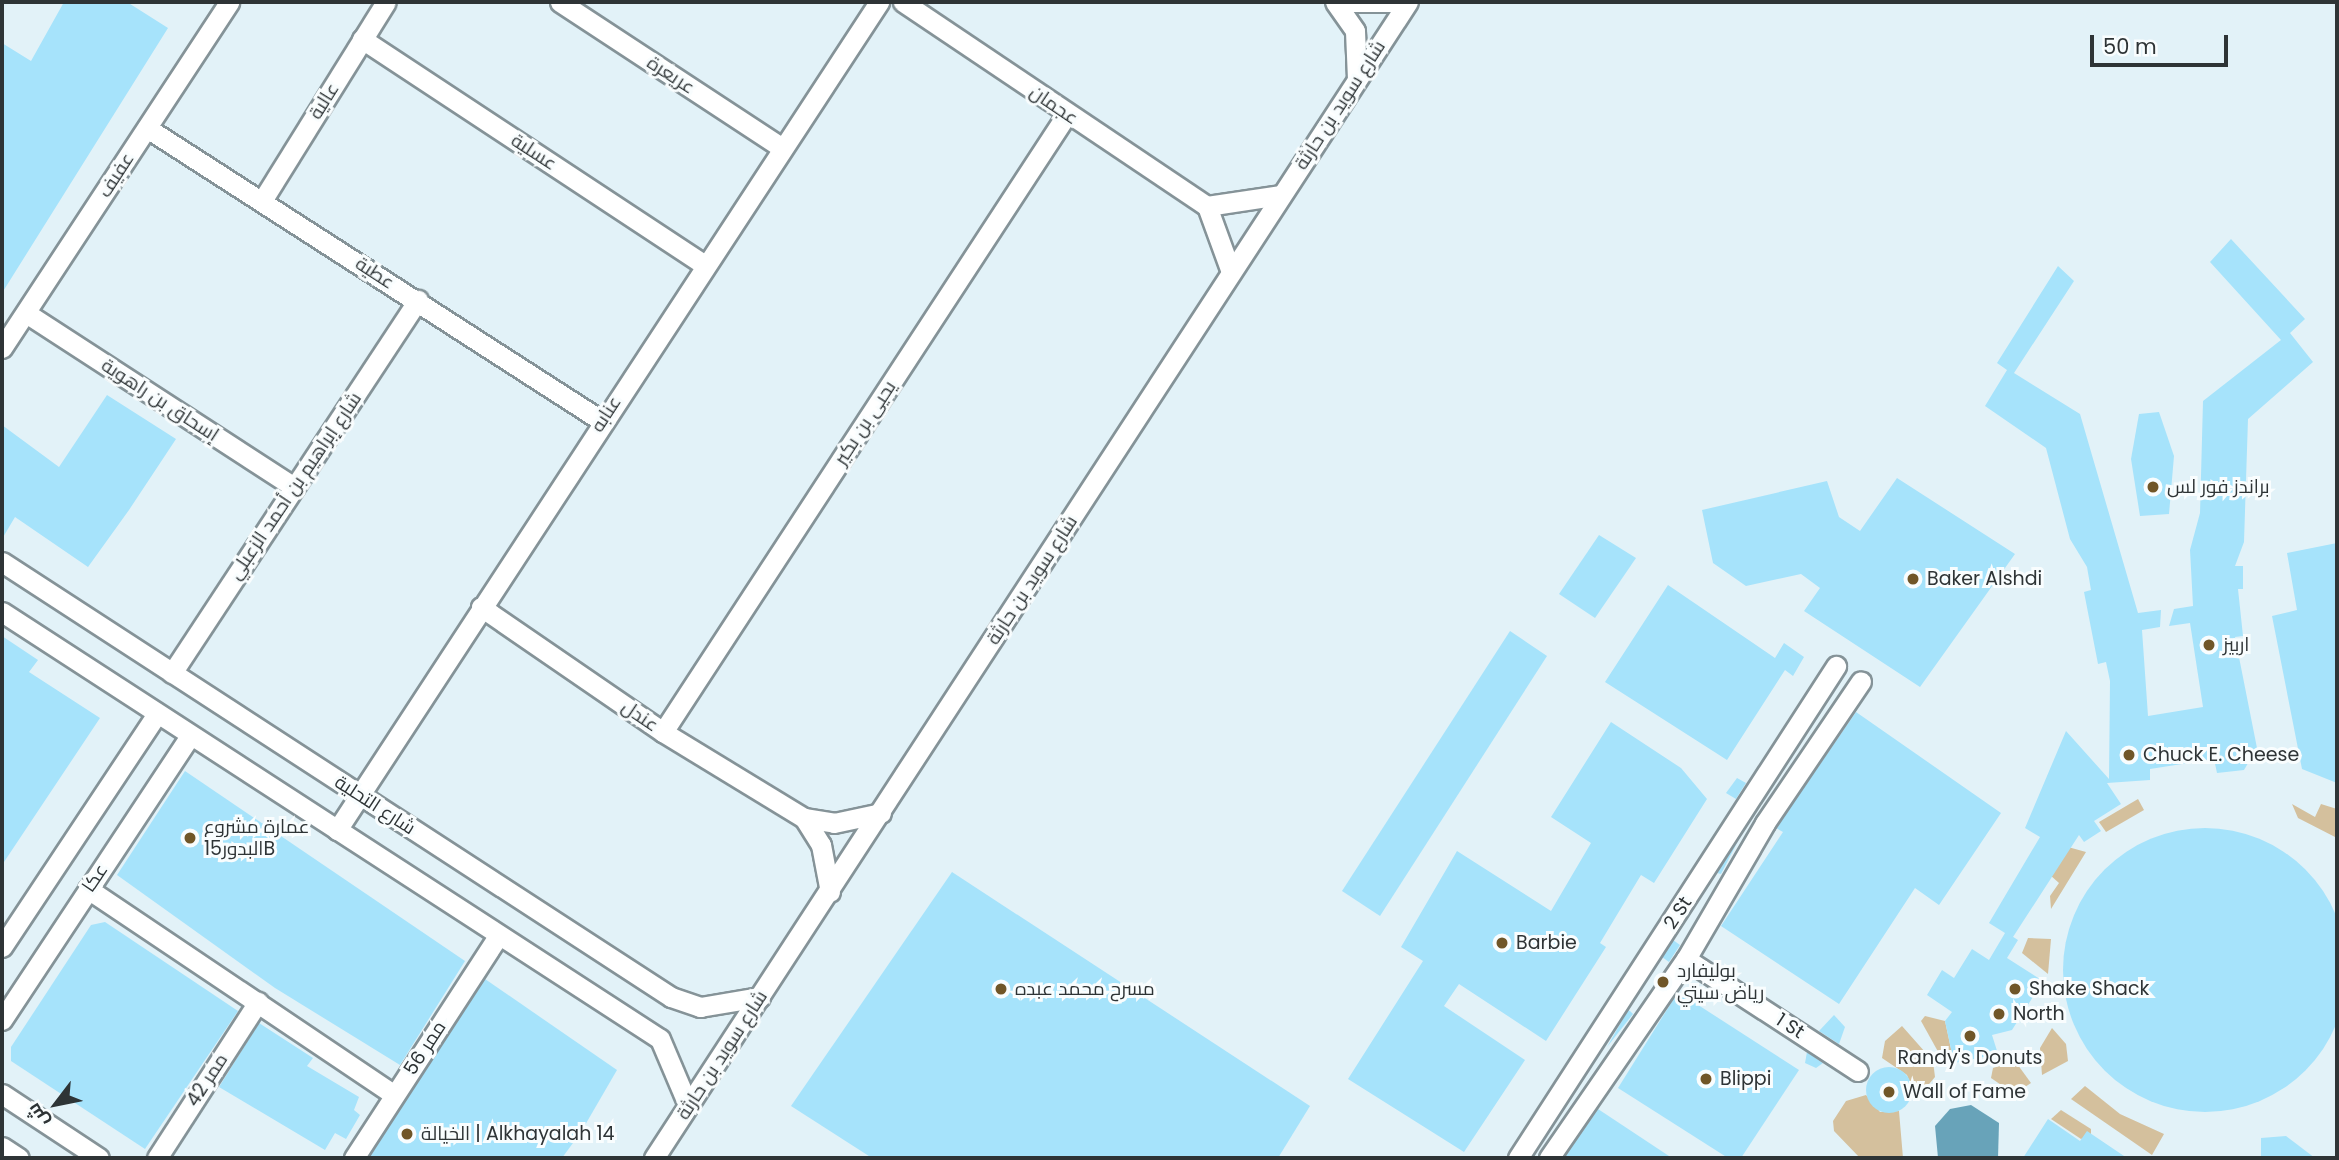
<!DOCTYPE html>
<meta charset="utf-8">
<style>
body{margin:0}
#map{position:relative;width:2339px;height:1160px;overflow:hidden;background:#e2f2f8;font-family:Poppins,Cairo,sans-serif}
div>[style]{position:absolute}
.green>*{inset:0;background:#d4c09d}
.water>*{inset:0;background:#68a3b9}
.round{border-radius:50%}
.building>*{inset:0;background:#a6e3fb}
.roads{filter:drop-shadow(2px 0 #859398) drop-shadow(-2px 0 #859398) drop-shadow(0 2px #859398) drop-shadow(0 -2px #859398)}
.minor>*{height:19px;margin:-9.5px;padding:0 9.5px;transform-origin:9.5px;border-radius:9.5px;background:#fff}
.dots>*{width:19px;height:19px;translate:-50% -50%;box-sizing:border-box;border:4px solid #f9fdfe;border-radius:50%}
span{translate:-50% -50%;white-space:nowrap;text-align:center;line-height:1.15;-webkit-text-stroke:6px #f9fdfe;paint-order:stroke}
.street-label{font-size:19px;color:#2e3436}
.poi-label{font-size:19px;color:#2e3436}
.left{translate:0 -50%;text-align:left}
.frame{position:absolute;inset:0;border:4px solid #2e3436;pointer-events:none}
.north{position:absolute;left:21px;top:1069px;width:70px;height:70px;-webkit-text-stroke:5px #f9fdfe;paint-order:stroke;rotate:238deg;font-size:19px;font-weight:700;line-height:28px;text-align:center;color:#2e3436}
.north::after{content:'';display:block;margin:auto;width:24px;height:32px;background:#2e3436;clip-path:polygon(50% 0,100% 100%,50% 72%,0 100%)}
.scale{position:absolute;left:2090px;top:35px;width:138px;height:32px;box-sizing:border-box;border:4px solid #2e3436;border-top:0;padding-left:9px;font-size:21px;line-height:24px;white-space:nowrap;color:#2e3436;-webkit-text-stroke:5px #f9fdfe;paint-order:stroke}
</style>
<div id="map">
<div class="green">
<div style="clip-path:polygon(2138px 799px,2144px 810px,2106px 832px,2099px 822px)"></div>
<div style="clip-path:polygon(2292px 804px,2315px 817px,2321px 804px,2337px 809px,2337px 838px,2298px 818px)"></div>
<div style="clip-path:polygon(2068px 847px,2086px 852px,2051px 909px,2050px 896px,2059px 883px,2050px 875px)"></div>
<div style="clip-path:polygon(2028px 938px,2051px 939px,2048px 974px,2022px 953px)"></div>
<div style="clip-path:polygon(1925px 1016px,1945px 1021px,1954px 1063px,1941px 1057px,1921px 1021px)"></div>
<div style="clip-path:polygon(1902px 1026px,1933px 1061px,1935px 1077px,1924px 1090px,1912px 1089px,1907px 1075px,1882px 1058px,1885px 1041px)"></div>
<div style="clip-path:polygon(2052px 1028px,2066px 1044px,2068px 1061px,2042px 1075px,2040px 1048px)"></div>
<div style="clip-path:polygon(2015px 1061px,2031px 1083px,2025px 1087px,2007px 1089px,1991px 1078px,1993px 1068px)"></div>
<div style="clip-path:polygon(2085px 1086px,2120px 1114px,2164px 1134px,2152px 1155px,2071px 1099px)"></div>
<div style="clip-path:polygon(1866px 1095px,1880px 1112px,1899px 1111px,1903px 1158px,1860px 1158px,1834px 1131px,1833px 1121px,1846px 1101px)"></div>
<div style="clip-path:polygon(2061px 1110px,2091px 1129px,2091px 1134px,2081px 1139px,2051px 1119px)"></div>
</div>
<div class="water">
<div class="round" style="left:2173px;top:930px;width:80px;height:80px"></div>
<div style="clip-path:polygon(1971px 1105px,1999px 1123px,1998px 1158px,1938px 1158px,1935px 1126px,1950px 1109px)"></div>
</div>
<div class="building">
<div style="clip-path:polygon(64px 2px,127px 2px,168px 28px,2px 293px,2px 43px,31px 61px)"></div>
<div style="clip-path:polygon(2231px 239px,2305px 319px,2290px 333px,2313px 362px,2248px 419px,2244px 542px,2235px 566px,2243px 566px,2243px 589px,2238px 589px,2243px 636px,2235px 637px,2257px 748px,2244px 770px,2217px 773px,2214px 759px,2150px 769px,2150px 780px,2107px 783px,2121px 804px,2094px 821px,2101px 831px,2084px 842px,2079px 835px,2013px 937px,2007px 933px,2018px 940px,2007px 958px,2043px 981px,2012px 1030px,1992px 1035px,1998px 1054px,1954px 1063px,1945px 1021px,1952px 1012px,1927px 995px,1942px 970px,1954px 978px,1972px 949px,1989px 960px,2005px 933px,1989px 923px,2040px 837px,2025px 828px,2066px 731px,2109px 779px,2110px 681px,2106px 662px,2098px 664px,2084px 592px,2091px 590px,2087px 567px,2070px 539px,2046px 448px,1985px 406px,2007px 370px,1997px 363px,2058px 266px,2074px 281px,2014px 373px,2080px 414px,2138px 613px,2161px 610px,2160px 627px,2142px 630px,2148px 716px,2203px 707px,2190px 623px,2169px 626px,2174px 609px,2193px 606px,2190px 550px,2200px 513px,2203px 401px,2281px 340px,2210px 262px)"></div>
<div style="clip-path:polygon(107px 395px,176px 439px,129px 510px,88px 567px,15px 517px,2px 539px,2px 425px,59px 467px)"></div>
<div style="clip-path:polygon(2159px 412px,2174px 456px,2169px 514px,2140px 516px,2131px 459px,2139px 414px)"></div>
<div style="clip-path:polygon(1897px 478px,2015px 554px,1920px 687px,1804px 611px,1820px 588px,1801px 574px,1746px 586px,1713px 563px,1702px 510px,1827px 481px,1839px 517px,1860px 531px)"></div>
<div style="clip-path:polygon(1599px 535px,1636px 558px,1595px 618px,1559px 594px)"></div>
<div style="clip-path:polygon(2337px 543px,2337px 783px,2302px 769px,2272px 616px,2297px 610px,2287px 553px)"></div>
<div style="clip-path:polygon(1668px 585px,1775px 658px,1784px 643px,1804px 657px,1793px 676px,1785px 670px,1727px 760px,1605px 682px)"></div>
<div style="clip-path:polygon(1510px 631px,1547px 656px,1380px 916px,1342px 891px)"></div>
<div style="clip-path:polygon(2px 636px,38px 660px,29px 672px,100px 718px,2px 865px)"></div>
<div style="clip-path:polygon(1856px 712px,2001px 813px,1939px 905px,1915px 888px,1839px 1004px,1721px 926px,1783px 832px,1776px 828px)"></div>
<div style="clip-path:polygon(1611px 722px,1681px 768px,1707px 799px,1654px 883px,1641px 875px,1600px 943px,1606px 947px,1546px 1041px,1459px 984px,1444px 1006px,1525px 1060px,1464px 1152px,1348px 1079px,1423px 961px,1401px 947px,1457px 851px,1551px 911px,1591px 843px,1551px 817px)"></div>
<div style="clip-path:polygon(185px 771px,465px 961px,400px 1065px,275px 988px,117px 875px)"></div>
<div style="clip-path:polygon(1737px 778px,1746px 783px,1736px 799px,1726px 793px)"></div>
<div class="round" style="left:2063px;top:828px;width:284px;height:284px"></div>
<div style="clip-path:polygon(1740px 837px,1721px 874px,1717px 873px)"></div>
<div style="clip-path:polygon(952px 872px,1310px 1106px,1278px 1158px,872px 1158px,791px 1106px)"></div>
<div style="clip-path:polygon(105px 922px,238px 1011px,145px 1149px,11px 1061px,11px 1047px,91px 925px)"></div>
<div style="clip-path:polygon(1673px 940px,1680px 945px,1669px 962px,1662px 957px)"></div>
<div style="clip-path:polygon(485px 979px,617px 1070px,581px 1132px,562px 1158px,368px 1158px)"></div>
<div style="clip-path:polygon(1678px 992px,1799px 1070px,1741px 1158px,1728px 1158px,1618px 1088px)"></div>
<div style="clip-path:polygon(1630px 1011px,1633px 1014px,1607px 1047px,1628px 1010px)"></div>
<div style="clip-path:polygon(1834px 1015px,1845px 1027px,1839px 1044px,1819px 1031px)"></div>
<div style="clip-path:polygon(259px 1023px,313px 1058px,307px 1066px,359px 1097px,354px 1110px,360px 1115px,346px 1139px,335px 1133px,325px 1150px,219px 1087px)"></div>
<div style="clip-path:polygon(1807px 1052px,1823px 1063px,1816px 1068px,1805px 1063px)"></div>
<div class="round" style="left:1866px;top:1067px;width:46px;height:46px"></div>
<div style="clip-path:polygon(1598px 1109px,1672px 1158px,1564px 1158px)"></div>
<div style="clip-path:polygon(2048px 1119px,2080px 1141px,2087px 1131px,2127px 1158px,2023px 1158px)"></div>
<div style="clip-path:polygon(2286px 1136px,2315px 1158px,2261px 1158px,2261px 1138px)"></div>
</div>
<div class="roads">
<div class="minor">
<div style="left:560px;top:2px;width:266px;rotate:33.3deg"></div>
<div style="left:903px;top:2px;width:366px;rotate:33.9deg"></div>
<div style="left:1335px;top:2px;width:35px;rotate:55deg"></div>
<div style="left:1355px;top:31px;width:48px;rotate:87.6deg"></div>
<div style="left:1339px;top:2px;width:66px"></div>
<div style="left:362px;top:39px;width:411px;rotate:33.4deg"></div>
<div style="left:147px;top:128px;width:541px;rotate:32.78deg"></div>
<div style="left:262px;top:201px;width:234px;rotate:-58.1deg"></div>
<div style="left:1231px;top:272px;width:70px;rotate:-110deg"></div>
<div style="left:1207px;top:206px;width:75px;rotate:-8.5deg"></div>
<div style="left:26px;top:313px;width:320px;rotate:33deg"></div>
<div style="left:2px;top:348px;width:414px;rotate:-56.7deg"></div>
<div style="left:2px;top:562px;width:798px;rotate:33.03deg"></div>
<div style="left:671px;top:997px;width:31px;rotate:19deg"></div>
<div style="left:700px;top:1007px;width:61px;rotate:-9.5deg"></div>
<div style="left:481px;top:607px;width:221px;rotate:34.5deg"></div>
<div style="left:663px;top:732px;width:165px;rotate:31.4deg"></div>
<div style="left:2px;top:612px;width:784px;rotate:32.98deg"></div>
<div style="left:660px;top:1039px;width:72px;rotate:67deg"></div>
<div style="left:172px;top:673px;width:447px;rotate:-56.6deg"></div>
<div style="left:663px;top:732px;width:738px;rotate:-56.83deg"></div>
<div style="left:337px;top:830px;width:990px;rotate:-56.79deg"></div>
<div style="left:88px;top:889px;width:369px;rotate:33.9deg"></div>
<div style="left:830px;top:892px;width:48px;rotate:-100.8deg"></div>
<div style="left:821px;top:845px;width:32px;rotate:-122deg"></div>
<div style="left:804px;top:818px;width:30px;rotate:9deg"></div>
<div style="left:834px;top:823px;width:48px;rotate:-12deg"></div>
<div style="left:2px;top:947px;width:278px;rotate:-56.4deg"></div>
<div style="left:1686px;top:959px;width:205px;rotate:33.1deg"></div>
<div style="left:2px;top:1020px;width:339px;rotate:-56.5deg"></div>
<div style="left:2px;top:1094px;width:116px;rotate:33.4deg"></div>
<div style="left:2px;top:1147px;width:20px;rotate:33deg"></div>
<div style="left:157px;top:1158px;width:186px;rotate:-57.1deg"></div>
<div style="left:354px;top:1158px;width:262px;rotate:-57deg"></div>
<div style="left:654px;top:1158px;width:1380px;rotate:-56.89deg"></div>
<div style="left:1518px;top:1158px;width:586px;rotate:-57.12deg"></div>
<div style="left:1549px;top:1158px;width:242px;rotate:-55.5deg"></div>
<div style="left:1686px;top:959px;width:157px;rotate:-59.8deg"></div>
<div style="left:1765px;top:823px;width:171px;rotate:-55.9deg"></div>
</div>
</div>
<div class="dots">
<div style="left:2153px;top:487px;background:#705628"></div>
<div style="left:1913px;top:579px;background:#705628"></div>
<div style="left:2209px;top:645px;background:#705628"></div>
<div style="left:2129px;top:755px;background:#705628"></div>
<div style="left:190px;top:838px;background:#705628"></div>
<div style="left:1502px;top:943px;background:#705628"></div>
<div style="left:1663px;top:982px;background:#705628"></div>
<div style="left:1001px;top:989px;background:#705628"></div>
<div style="left:2015px;top:989px;background:#705628"></div>
<div style="left:1999px;top:1014px;background:#705628"></div>
<div style="left:1970px;top:1036px;background:#705628"></div>
<div style="left:1706px;top:1079px;background:#705628"></div>
<div style="left:1889px;top:1092px;background:#705628"></div>
<div style="left:407px;top:1134px;background:#705628"></div>
</div>
<div class="street-label">
<span style="left:671px;top:75px;rotate:33deg">عريعرة</span>
<span style="left:324px;top:101px;rotate:-58deg">عالية</span>
<span style="left:1054px;top:105px;rotate:34deg">عجمان</span>
<span style="left:1340px;top:105px;rotate:-57deg">شارع سويد بن حارثة</span>
<span style="left:534px;top:152px;rotate:33deg">عسلية</span>
<span style="left:116px;top:175px;rotate:-57deg">عفيف</span>
<span style="left:375px;top:273px;rotate:33deg">عطية</span>
<span style="left:160px;top:400px;rotate:33deg">إسحاق بن راهوية</span>
<span style="left:606px;top:414px;rotate:-57deg">عنابه</span>
<span style="left:865px;top:423px;rotate:-57deg">يحيى بن بكير</span>
<span style="left:295px;top:486px;rotate:-56deg">شارع إبراهيم بن أحمد الزعبلي</span>
<span style="left:1032px;top:580px;rotate:-57deg">شارع سويد بن حارثة</span>
<span style="left:640px;top:716px;rotate:34deg">عندل</span>
<span style="left:375px;top:805px;rotate:33deg">شارع التحلية</span>
<span style="left:95px;top:878px;rotate:-56deg">عكا</span>
<span style="left:1678px;top:913px;rotate:-57deg">2 St</span>
<span style="left:1790px;top:1026px;rotate:33deg">1 St</span>
<span style="left:425px;top:1048px;rotate:-57deg">ممر 56</span>
<span style="left:722px;top:1055px;rotate:-57deg">شارع سويد بن حارثة</span>
<span style="left:207px;top:1080px;rotate:-57deg">ممر 42</span>
</div>
<div class="poi-label">
<span class="left" style="left:2167px;top:487px">براندز فور لس</span>
<span class="left" style="left:1927px;top:579px">Baker Alshdi</span>
<span class="left" style="left:2223px;top:645px">اربيز</span>
<span class="left" style="left:2143px;top:755px">Chuck E. Cheese</span>
<span class="left" style="left:204px;top:838px">عمارة مشروع<br>البدور15B</span>
<span class="left" style="left:1516px;top:943px">Barbie</span>
<span class="left" style="left:1677px;top:982px">بوليفارد<br>رياض سيتي</span>
<span class="left" style="left:1015px;top:989px">مسرح محمد عبده</span>
<span class="left" style="left:2029px;top:989px">Shake Shack</span>
<span class="left" style="left:2013px;top:1014px">North</span>
<span style="left:1970px;top:1058px">Randy's Donuts</span>
<span class="left" style="left:1720px;top:1079px">Blippi</span>
<span class="left" style="left:1903px;top:1092px">Wall of Fame</span>
<span class="left" style="left:421px;top:1134px">الخيالة | Alkhayalah 14</span>
</div>
<div class="frame"></div>
<div class="north">ش</div>
<div class="scale">50 m</div>
</div>
